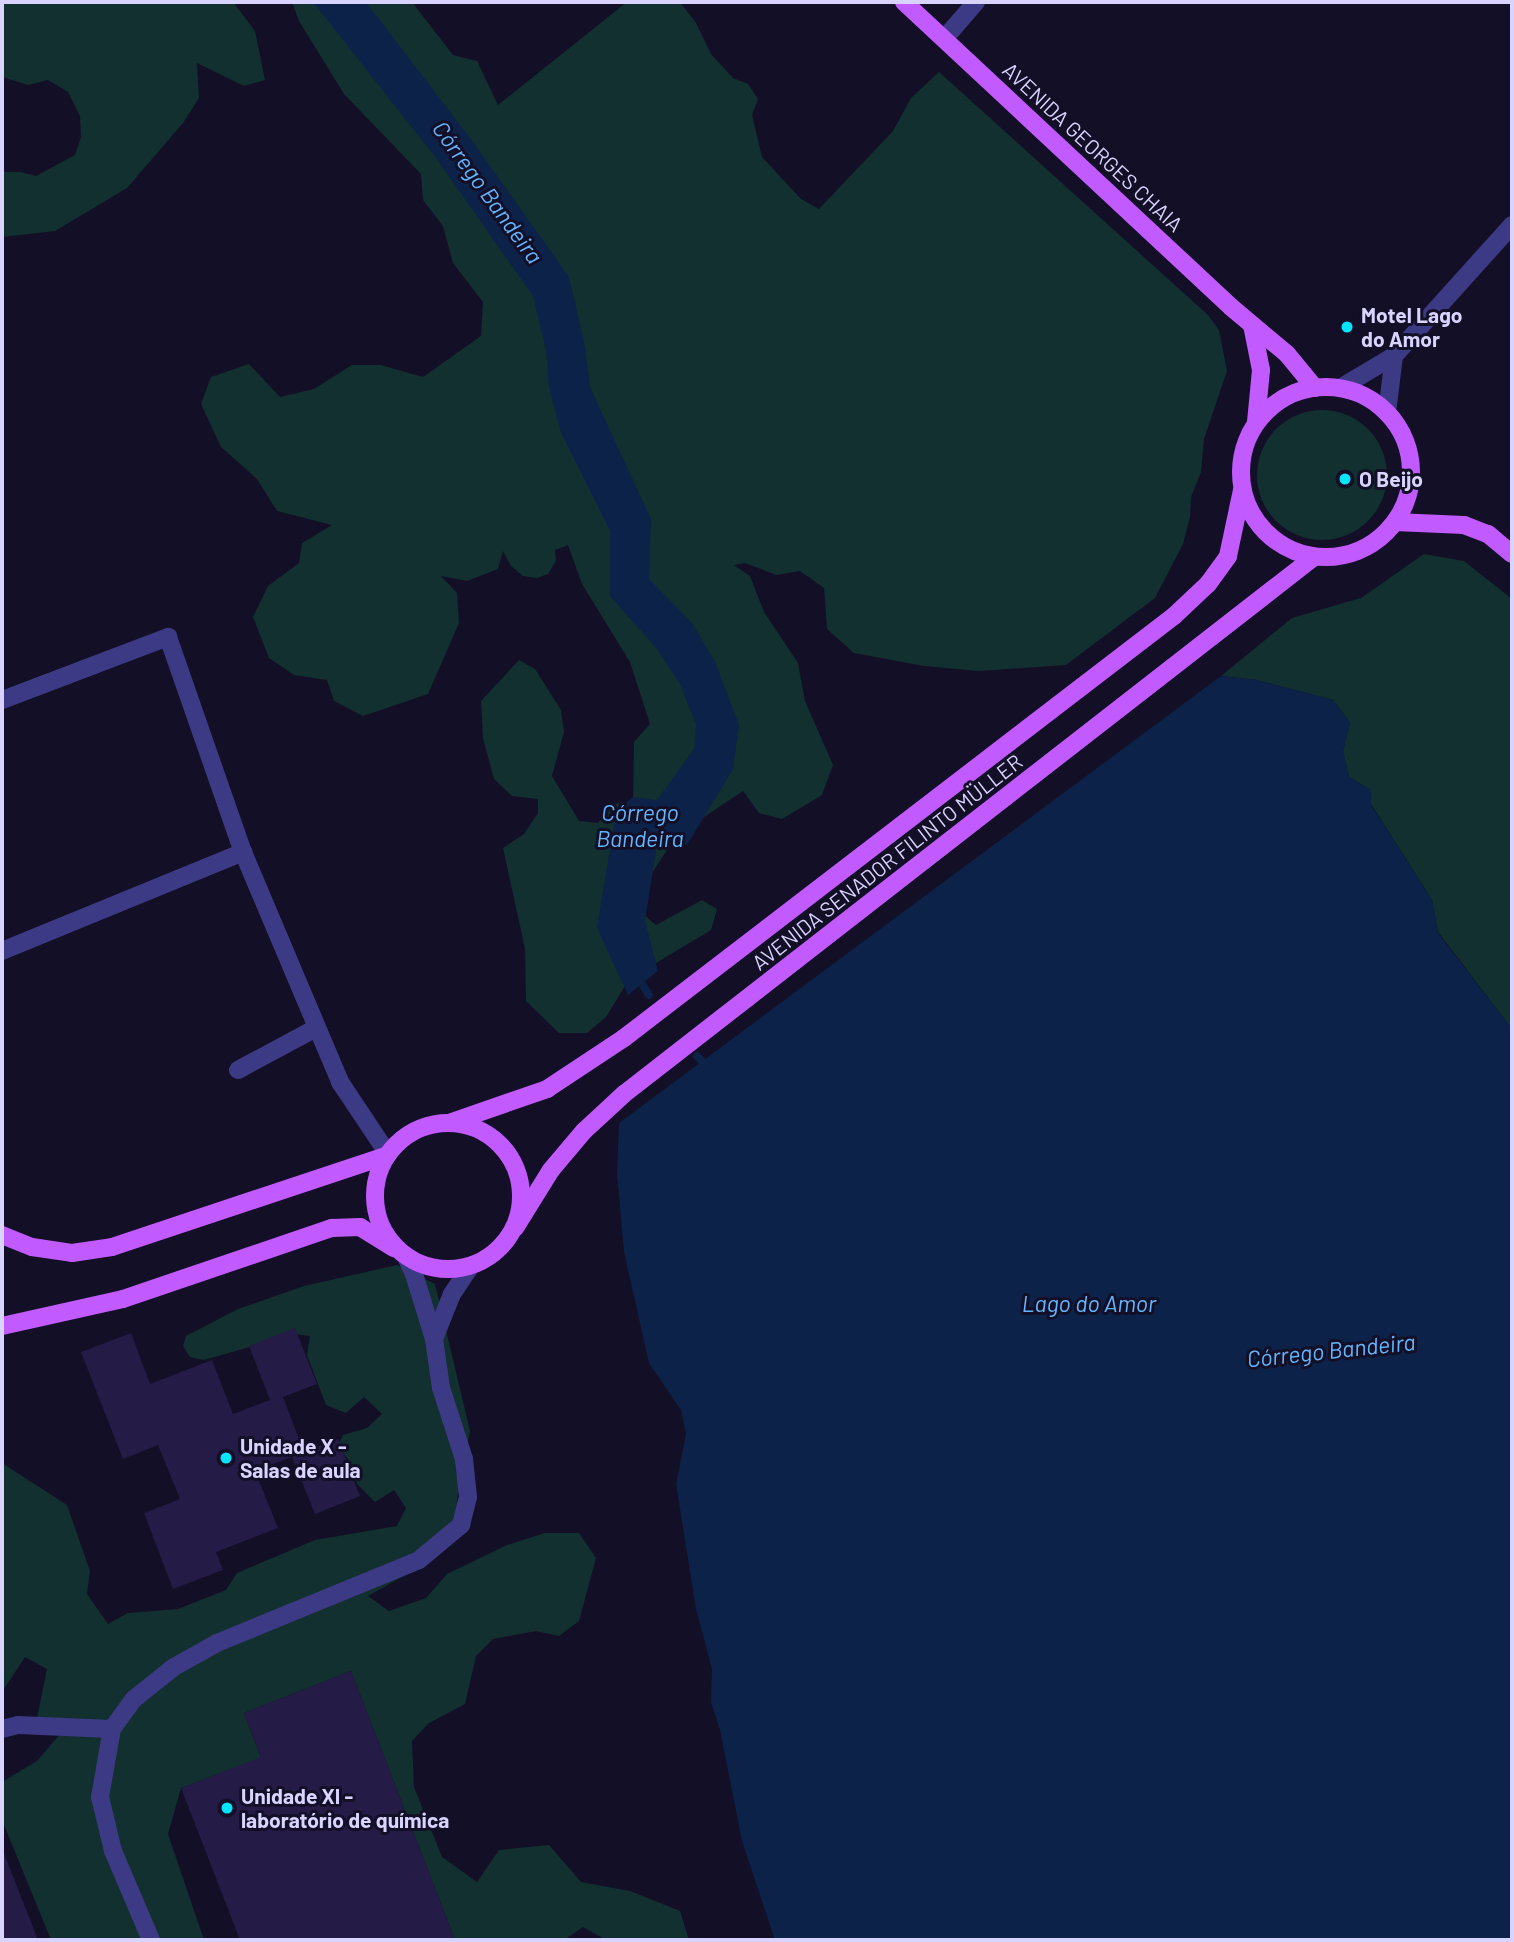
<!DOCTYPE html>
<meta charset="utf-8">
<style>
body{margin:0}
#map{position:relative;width:1514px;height:1942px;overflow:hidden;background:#130f26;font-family:Barlow,sans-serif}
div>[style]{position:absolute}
.green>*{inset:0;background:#12302f}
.round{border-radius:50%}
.water>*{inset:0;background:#0c2248}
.stream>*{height:8px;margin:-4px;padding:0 4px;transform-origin:4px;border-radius:4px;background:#0c2248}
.building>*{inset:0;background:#241b47}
.minor>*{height:18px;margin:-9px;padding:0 9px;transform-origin:9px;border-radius:9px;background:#3d3a85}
.major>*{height:18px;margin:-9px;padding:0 9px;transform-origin:9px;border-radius:9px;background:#c25bff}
.major>.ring{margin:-9px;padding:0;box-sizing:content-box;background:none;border:18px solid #c25bff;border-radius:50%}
.dots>*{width:19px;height:19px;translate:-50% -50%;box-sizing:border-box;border:4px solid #130f26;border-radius:50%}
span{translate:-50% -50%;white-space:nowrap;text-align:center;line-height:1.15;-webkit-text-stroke:6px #130f26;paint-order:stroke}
.street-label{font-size:21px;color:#d9d4ff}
.poi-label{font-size:21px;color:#d9d4ff;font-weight:700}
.left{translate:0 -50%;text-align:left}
.water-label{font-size:23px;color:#62b6ff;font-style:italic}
.frame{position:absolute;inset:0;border:4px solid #d9d4ff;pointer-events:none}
</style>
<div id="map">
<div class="green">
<div style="clip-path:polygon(2px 2px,233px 2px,255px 31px,265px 80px,244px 86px,197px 63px,199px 98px,183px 123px,127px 188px,55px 231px,2px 237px,2px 168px,5px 172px,21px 172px,36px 176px,75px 155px,81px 137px,80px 116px,68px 92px,48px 80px,28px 85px,2px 77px)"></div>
<div style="clip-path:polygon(292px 2px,412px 2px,453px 55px,477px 61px,498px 105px,627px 2px,680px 2px,696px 23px,711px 54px,733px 78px,748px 84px,758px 99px,752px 115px,762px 157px,801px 199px,819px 209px,893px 131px,911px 98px,939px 72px,1208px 315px,1219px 330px,1227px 371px,1204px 439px,1201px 472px,1191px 497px,1190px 517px,1183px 544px,1155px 598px,1066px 665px,979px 671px,924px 666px,854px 653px,827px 629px,824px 588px,800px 571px,776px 575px,745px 563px,734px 565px,750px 576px,764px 612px,798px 663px,805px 701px,833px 765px,822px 795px,782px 819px,759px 813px,743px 791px,677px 835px,640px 891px,644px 915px,656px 925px,702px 900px,717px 909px,711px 930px,656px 963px,639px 963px,606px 1017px,587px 1033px,559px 1033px,526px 1001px,525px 949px,503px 848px,524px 834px,538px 813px,538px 799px,512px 796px,494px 779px,483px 738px,481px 701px,519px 660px,535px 669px,561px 710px,564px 732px,552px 776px,579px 821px,598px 823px,612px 804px,633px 802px,634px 742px,650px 724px,630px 662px,582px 584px,568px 545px,555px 550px,556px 561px,548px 574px,537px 578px,523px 576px,511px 566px,503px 551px,498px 569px,467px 581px,441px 576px,457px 593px,459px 623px,428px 694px,363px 716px,334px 701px,327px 680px,294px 675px,269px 658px,253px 617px,268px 586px,299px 563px,302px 543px,332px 525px,277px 511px,257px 479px,221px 447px,201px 404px,211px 377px,249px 364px,280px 397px,314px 389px,352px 365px,381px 365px,423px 377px,481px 336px,483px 302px,453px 263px,443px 226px,423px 200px,421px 174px,344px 94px,299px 21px)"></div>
<div class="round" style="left:1257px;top:410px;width:130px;height:130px"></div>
<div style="clip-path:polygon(1424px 554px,1464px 561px,1512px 599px,1512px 1029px,1438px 932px,1432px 900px,1371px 804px,1371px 790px,1349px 777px,1343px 751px,1350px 723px,1333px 700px,1257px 680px,1221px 676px,1292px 618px,1361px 598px)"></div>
<div style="clip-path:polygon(397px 1265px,435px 1284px,470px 1431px,457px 1499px,456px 1523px,436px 1558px,368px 1596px,389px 1611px,426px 1598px,447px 1574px,507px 1545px,545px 1533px,579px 1533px,596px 1558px,579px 1621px,559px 1636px,536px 1631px,493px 1639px,476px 1656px,465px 1704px,429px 1723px,412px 1741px,414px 1787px,442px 1857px,477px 1882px,499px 1850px,549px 1845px,581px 1882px,630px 1891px,680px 1911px,689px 1940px,606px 1940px,583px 1927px,564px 1940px,455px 1940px,351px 1671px,244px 1713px,296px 1849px,247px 1763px,181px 1788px,168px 1834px,204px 1940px,51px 1940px,2px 1820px,2px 1782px,37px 1761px,61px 1733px,37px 1718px,47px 1669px,25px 1657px,2px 1692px,2px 1463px,67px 1505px,90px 1571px,87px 1594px,108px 1624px,128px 1613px,178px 1609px,226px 1590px,237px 1573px,315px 1540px,397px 1526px,406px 1508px,394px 1490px,375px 1502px,357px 1484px,353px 1467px,338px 1445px,343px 1435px,367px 1428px,382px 1414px,364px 1397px,346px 1413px,326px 1405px,307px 1355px,310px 1336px,296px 1334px,204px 1360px,190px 1357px,183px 1346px,186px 1336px,238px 1309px,304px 1286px)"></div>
</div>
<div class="water">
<div style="clip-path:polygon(313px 2px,366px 2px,473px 142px,569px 277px,584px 341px,590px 387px,651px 519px,649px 579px,692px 623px,715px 662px,739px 725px,733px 769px,687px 845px,657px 844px,645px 921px,658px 971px,628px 995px,597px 928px,616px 812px,633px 797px,657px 800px,694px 749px,696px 724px,680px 684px,657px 649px,610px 596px,610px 531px,561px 433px,549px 387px,546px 350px,533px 296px,436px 158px)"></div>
<div style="clip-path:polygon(1221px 676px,1257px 680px,1333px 700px,1350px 723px,1343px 751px,1349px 777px,1371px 790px,1371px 805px,1432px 900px,1438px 933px,1512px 1029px,1512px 1940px,775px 1940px,742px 1841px,720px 1730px,711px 1702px,712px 1669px,696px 1609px,676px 1484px,686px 1434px,681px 1410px,649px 1363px,624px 1252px,617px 1173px,619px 1123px)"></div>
</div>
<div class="stream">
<div style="left:638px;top:977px;width:21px;rotate:59deg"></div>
<div style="left:697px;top:1056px;width:16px;rotate:45deg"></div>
</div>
<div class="building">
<div style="clip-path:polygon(295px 1328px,317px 1384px,283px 1397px,304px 1452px,338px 1439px,360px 1496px,315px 1514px,292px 1457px,255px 1471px,278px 1528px,216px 1552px,223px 1570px,173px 1589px,144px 1513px,180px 1499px,158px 1445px,123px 1459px,81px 1352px,131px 1333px,150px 1384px,212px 1360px,233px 1414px,270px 1400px,249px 1346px)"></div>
<div style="clip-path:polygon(351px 1671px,455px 1940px,240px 1940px,181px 1788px,261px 1757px,244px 1713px)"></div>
<div style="clip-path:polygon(2px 1851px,3px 1851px,38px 1940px,2px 1940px)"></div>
</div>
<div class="minor">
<div style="left:944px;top:39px;width:49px;rotate:-49.1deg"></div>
<div style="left:1340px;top:388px;width:63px;rotate:-30.7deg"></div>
<div style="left:1394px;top:356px;width:176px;rotate:-48deg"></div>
<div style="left:1387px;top:413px;width:57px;rotate:-83deg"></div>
<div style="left:2px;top:700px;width:178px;rotate:-20.8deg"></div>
<div style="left:168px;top:637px;width:228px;rotate:70.8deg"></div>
<div style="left:2px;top:951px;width:261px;rotate:-22.3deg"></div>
<div style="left:243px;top:852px;width:250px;rotate:67.1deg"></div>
<div style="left:340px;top:1082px;width:87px;rotate:56.3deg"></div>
<div style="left:238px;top:1070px;width:89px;rotate:-28.3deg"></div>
<div style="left:434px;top:1339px;width:48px;rotate:-68.2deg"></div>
<div style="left:452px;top:1294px;width:34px;rotate:-56deg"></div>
<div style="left:2px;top:1729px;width:16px;rotate:-14deg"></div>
<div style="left:18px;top:1725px;width:94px;rotate:2.4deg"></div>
<div style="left:151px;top:1940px;width:97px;rotate:-113.1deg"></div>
<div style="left:113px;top:1851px;width:56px;rotate:-103.5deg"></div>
<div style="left:100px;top:1797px;width:69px;rotate:-80deg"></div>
<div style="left:112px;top:1729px;width:37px;rotate:-54deg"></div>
<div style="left:134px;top:1699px;width:51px;rotate:-38.7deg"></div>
<div style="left:174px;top:1667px;width:49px;rotate:-29.2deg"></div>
<div style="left:217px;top:1643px;width:218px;rotate:-22.3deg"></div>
<div style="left:419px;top:1560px;width:55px;rotate:-39.8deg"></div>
<div style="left:461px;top:1525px;width:29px;rotate:-76deg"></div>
<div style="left:468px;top:1497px;width:38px;rotate:-96deg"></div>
<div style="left:464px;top:1459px;width:75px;rotate:-107.9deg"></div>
<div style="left:441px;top:1388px;width:49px;rotate:-98.1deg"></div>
<div style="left:434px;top:1339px;width:68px;rotate:-107.1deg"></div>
<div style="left:414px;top:1274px;width:21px;rotate:-115deg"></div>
</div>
<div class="major">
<div style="left:904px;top:2px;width:447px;rotate:43deg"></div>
<div style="left:1231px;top:307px;width:73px;rotate:40deg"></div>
<div style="left:1287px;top:354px;width:44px;rotate:50.5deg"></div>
<div style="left:1252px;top:325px;width:46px;rotate:78.7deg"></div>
<div style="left:1261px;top:370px;width:52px;rotate:95.5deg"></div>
<div class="ring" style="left:1241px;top:387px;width:152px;height:152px"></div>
<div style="left:1395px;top:522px;width:69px;rotate:2.5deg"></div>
<div style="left:1464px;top:525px;width:26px;rotate:21deg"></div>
<div style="left:1488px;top:534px;width:31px;rotate:40deg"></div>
<div class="ring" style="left:375px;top:1123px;width:128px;height:128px"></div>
<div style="left:449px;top:1123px;width:104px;rotate:-19.1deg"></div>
<div style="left:547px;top:1089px;width:92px;rotate:-33.5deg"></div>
<div style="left:624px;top:1038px;width:693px;rotate:-37.5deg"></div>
<div style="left:1174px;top:616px;width:47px;rotate:-43.3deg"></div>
<div style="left:1208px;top:584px;width:34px;rotate:-54deg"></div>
<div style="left:1228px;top:556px;width:67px;rotate:-78deg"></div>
<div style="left:515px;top:1228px;width:68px;rotate:-58.2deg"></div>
<div style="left:551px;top:1170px;width:51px;rotate:-49.8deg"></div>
<div style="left:584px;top:1131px;width:54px;rotate:-42.8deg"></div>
<div style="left:624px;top:1094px;width:874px;rotate:-37.89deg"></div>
<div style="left:2px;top:1235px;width:32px;rotate:22deg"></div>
<div style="left:32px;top:1247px;width:40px;rotate:8.5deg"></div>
<div style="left:72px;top:1253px;width:40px;rotate:-8.5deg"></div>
<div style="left:112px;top:1247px;width:289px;rotate:-18.4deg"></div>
<div style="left:2px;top:1326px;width:124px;rotate:-12.6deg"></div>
<div style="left:123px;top:1299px;width:221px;rotate:-18.8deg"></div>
<div style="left:332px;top:1228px;width:28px;rotate:-2deg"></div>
<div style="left:360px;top:1227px;width:40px;rotate:32deg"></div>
</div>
<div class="dots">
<div style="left:1347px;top:327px;background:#00e5ff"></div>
<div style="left:1345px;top:479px;background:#00e5ff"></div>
<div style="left:226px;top:1458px;background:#00e5ff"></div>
<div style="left:227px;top:1808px;background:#00e5ff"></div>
</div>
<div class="street-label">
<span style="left:1093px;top:147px;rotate:43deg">AVENIDA GEORGES CHAIA</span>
<span style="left:887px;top:862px;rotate:-38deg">AVENIDA SENADOR FILINTO MÜLLER</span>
</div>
<div class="poi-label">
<span class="left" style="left:1361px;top:327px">Motel Lago<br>do Amor</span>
<span class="left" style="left:1359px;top:479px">O Beijo</span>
<span class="left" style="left:240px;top:1458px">Unidade X -<br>Salas de aula</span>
<span class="left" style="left:241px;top:1808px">Unidade XI -<br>laboratório de química</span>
</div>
<div class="water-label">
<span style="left:488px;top:192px;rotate:54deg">Córrego Bandeira</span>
<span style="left:640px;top:825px">Córrego<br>Bandeira</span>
<span style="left:1089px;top:1303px">Lago do Amor</span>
<span style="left:1331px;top:1350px;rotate:-6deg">Córrego Bandeira</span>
</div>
<div class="frame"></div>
</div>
